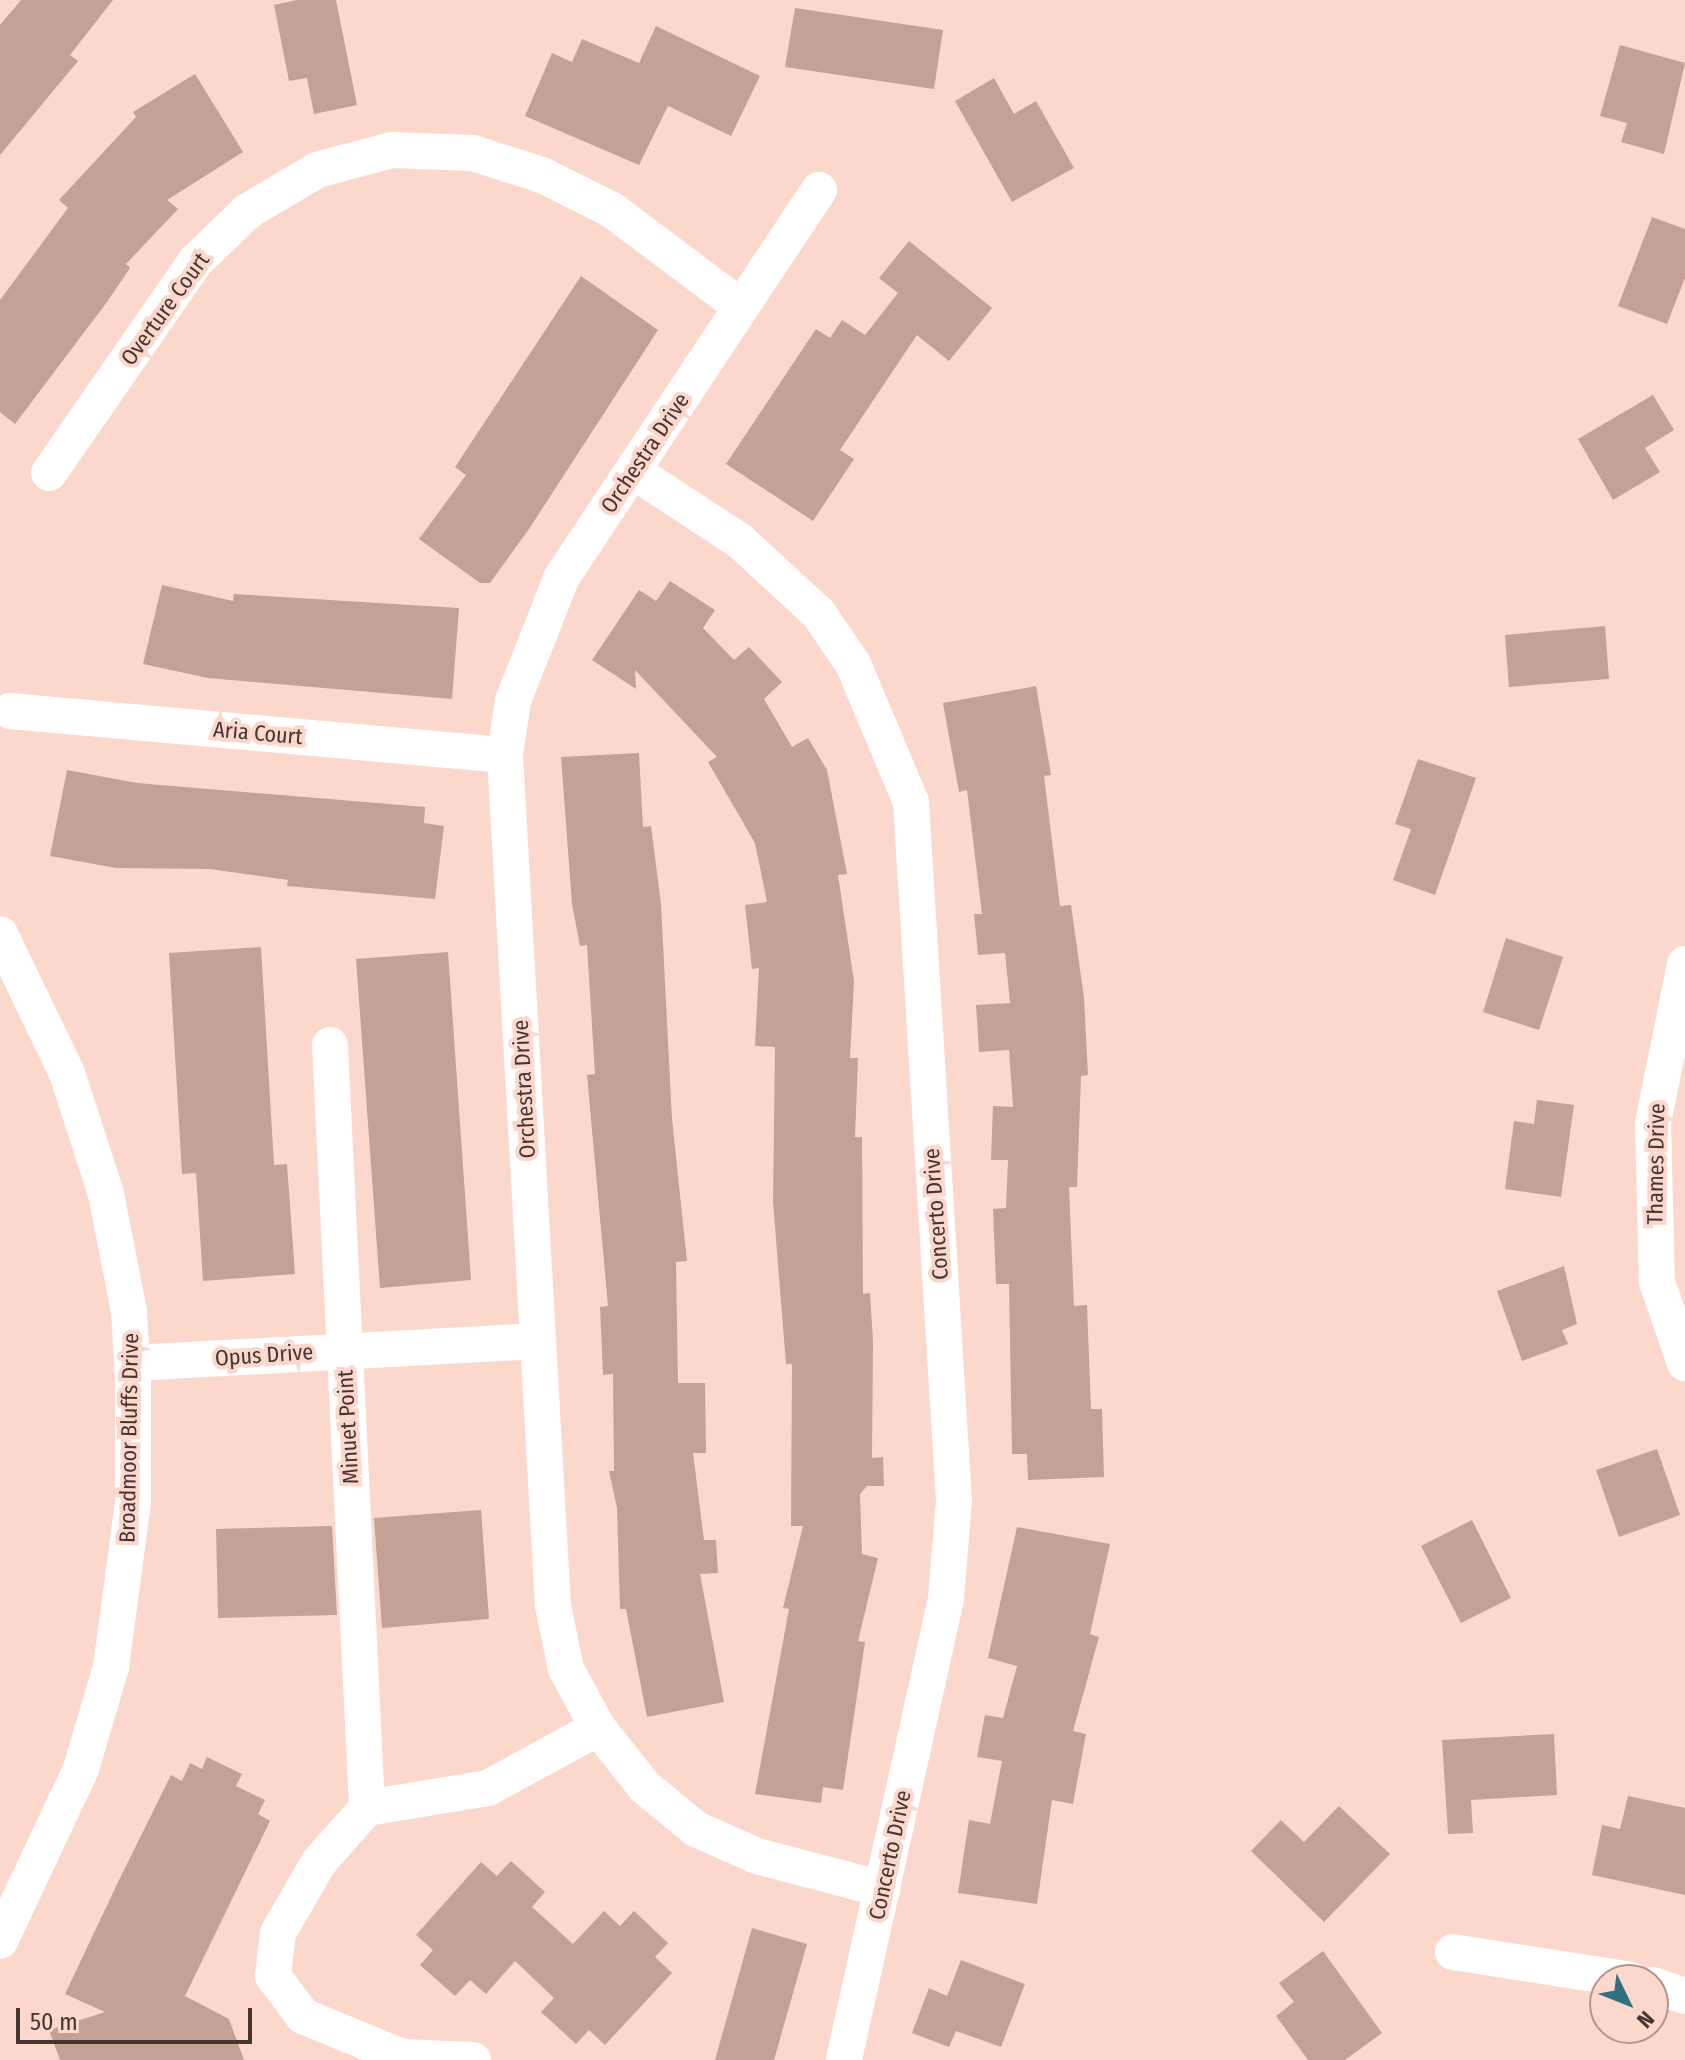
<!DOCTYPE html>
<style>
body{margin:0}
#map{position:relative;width:1685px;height:2060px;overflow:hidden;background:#fcd7cb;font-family:"Fira Sans Condensed",sans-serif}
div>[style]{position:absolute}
.building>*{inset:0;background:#c5a195}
.minor>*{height:36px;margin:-18px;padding:0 18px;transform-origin:18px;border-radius:18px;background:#fff}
span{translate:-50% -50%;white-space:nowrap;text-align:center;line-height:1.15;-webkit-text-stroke:8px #fcd7cb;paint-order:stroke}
.street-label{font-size:22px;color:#443530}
.north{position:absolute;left:1589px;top:1964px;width:80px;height:80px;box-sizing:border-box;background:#fcd7cb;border:2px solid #b2968d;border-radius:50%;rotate:133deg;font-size:22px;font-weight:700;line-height:32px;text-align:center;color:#443530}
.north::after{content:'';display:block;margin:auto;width:28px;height:36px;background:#2f7183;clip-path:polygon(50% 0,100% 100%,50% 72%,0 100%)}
.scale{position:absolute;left:16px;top:2008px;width:236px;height:36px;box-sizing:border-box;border:4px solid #443530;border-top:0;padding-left:10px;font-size:24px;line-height:28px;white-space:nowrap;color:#443530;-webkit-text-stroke:6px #fcd7cb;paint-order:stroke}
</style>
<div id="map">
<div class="building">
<div style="clip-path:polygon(21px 0,113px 0,70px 55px,78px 61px,0 155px,0 25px)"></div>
<div style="clip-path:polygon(297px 0,336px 0,357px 105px,314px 114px,307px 78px,289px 81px,274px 5px)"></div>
<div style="clip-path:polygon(795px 8px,943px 30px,934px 89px,785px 67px)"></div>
<div style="clip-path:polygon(656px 26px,760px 76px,731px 136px,668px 106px,639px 165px,525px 116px,552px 53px,572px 62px,582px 39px,639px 63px)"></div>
<div style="clip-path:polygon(1620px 45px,1685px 63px,1664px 154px,1621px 142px,1627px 123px,1600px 116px)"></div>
<div style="clip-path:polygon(195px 74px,243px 152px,167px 200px,178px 209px,126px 264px,130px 268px,107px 302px,15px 424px,0 412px,0 300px,68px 208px,59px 200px,136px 117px,133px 112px)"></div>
<div style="clip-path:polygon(994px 78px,1014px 114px,1036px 101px,1074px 168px,1012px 202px,955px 101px)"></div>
<div style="clip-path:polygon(1652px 217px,1685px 229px,1685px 278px,1667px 324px,1618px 306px)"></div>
<div style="clip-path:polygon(909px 241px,992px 308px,949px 361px,917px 335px,840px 450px,854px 459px,813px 521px,726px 464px,816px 329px,830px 338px,842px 320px,865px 335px,898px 293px,879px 278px)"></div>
<div style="clip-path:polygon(581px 276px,658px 330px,529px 529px,490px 583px,480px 583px,419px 539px,466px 475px,455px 467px)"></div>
<div style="clip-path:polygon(1653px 395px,1674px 430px,1645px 448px,1660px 472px,1613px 500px,1578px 439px)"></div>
<div style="clip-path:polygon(670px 581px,715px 610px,703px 628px,734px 660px,749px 647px,782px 682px,764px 699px,792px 747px,808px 738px,827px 770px,847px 874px,838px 875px,854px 981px,850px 1058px,858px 1058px,855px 1137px,862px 1137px,863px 1294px,870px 1293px,873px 1341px,872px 1458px,883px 1457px,884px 1486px,867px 1486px,860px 1494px,862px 1554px,878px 1558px,858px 1641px,865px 1642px,843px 1790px,823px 1787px,821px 1803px,755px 1794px,789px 1609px,783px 1608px,803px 1526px,791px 1526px,792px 1364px,786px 1364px,773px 1202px,775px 1047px,755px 1046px,759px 968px,752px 969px,745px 905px,767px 902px,755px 843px,708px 762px,717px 757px,635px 670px,636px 689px,592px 660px,639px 590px,656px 601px)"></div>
<div style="clip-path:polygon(162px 585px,233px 601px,234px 594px,459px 608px,452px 699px,208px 678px,143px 664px)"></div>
<div style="clip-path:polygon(1605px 626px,1609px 679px,1509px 687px,1505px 635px)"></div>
<div style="clip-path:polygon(1036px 686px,1051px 775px,1044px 776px,1060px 906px,1071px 905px,1084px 998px,1088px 1075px,1081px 1076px,1077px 1187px,1069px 1187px,1074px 1306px,1087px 1305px,1091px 1409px,1102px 1409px,1104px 1477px,1028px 1480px,1027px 1454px,1012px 1454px,1009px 1284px,996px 1284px,993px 1209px,1006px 1208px,1008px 1160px,991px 1160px,993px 1106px,1013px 1107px,1009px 1050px,979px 1052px,976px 1005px,1010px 1003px,1005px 953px,978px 955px,974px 914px,982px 914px,967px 790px,959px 792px,943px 703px)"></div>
<div style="clip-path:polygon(639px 753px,643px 827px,651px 826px,661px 904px,672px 1119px,687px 1261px,676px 1262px,678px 1383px,705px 1383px,706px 1453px,693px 1453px,704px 1540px,716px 1540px,718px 1573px,700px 1574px,724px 1702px,647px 1717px,626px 1609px,620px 1609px,617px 1508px,609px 1471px,614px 1471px,613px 1374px,603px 1375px,600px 1307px,608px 1306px,587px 1075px,595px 1074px,587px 945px,580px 946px,572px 904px,561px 757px)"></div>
<div style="clip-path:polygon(1418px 759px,1476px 778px,1435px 895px,1393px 880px,1411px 829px,1395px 824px)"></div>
<div style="clip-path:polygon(67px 770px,137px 783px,425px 807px,424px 823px,444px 826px,435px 899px,287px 886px,288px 880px,210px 869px,116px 868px,50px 856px)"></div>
<div style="clip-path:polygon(1506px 938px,1563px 957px,1539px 1030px,1483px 1012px)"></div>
<div style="clip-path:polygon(261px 947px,274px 1165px,287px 1164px,295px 1274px,203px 1281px,196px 1173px,182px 1174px,169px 953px)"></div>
<div style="clip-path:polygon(448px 952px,471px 1280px,380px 1288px,356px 959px)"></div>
<div style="clip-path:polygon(1537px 1100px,1574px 1105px,1561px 1197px,1505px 1189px,1514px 1121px,1534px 1124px)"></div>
<div style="clip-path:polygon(1564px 1266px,1577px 1324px,1562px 1330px,1568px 1344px,1522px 1361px,1497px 1291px)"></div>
<div style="clip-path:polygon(1657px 1449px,1680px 1515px,1619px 1537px,1596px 1470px)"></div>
<div style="clip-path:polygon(481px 1510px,489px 1619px,382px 1628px,374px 1518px)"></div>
<div style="clip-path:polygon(1472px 1520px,1511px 1598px,1461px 1623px,1421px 1546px)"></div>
<div style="clip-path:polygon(332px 1526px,337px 1615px,218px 1618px,216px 1529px)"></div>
<div style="clip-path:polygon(1017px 1527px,1110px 1544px,1090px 1634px,1099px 1637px,1073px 1731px,1086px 1734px,1073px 1804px,1052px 1800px,1037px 1904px,958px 1893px,969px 1820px,990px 1824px,1002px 1761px,977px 1757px,985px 1715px,1003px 1718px,1017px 1666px,988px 1658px)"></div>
<div style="clip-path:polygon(1554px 1734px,1557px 1795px,1471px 1800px,1473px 1833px,1448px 1834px,1442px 1740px)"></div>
<div style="clip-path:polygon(207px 1757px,242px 1774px,236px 1786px,265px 1800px,258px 1814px,270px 1821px,185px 1996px,229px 2019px,244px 2060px,60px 2060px,49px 2030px,105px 2012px,65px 1994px,121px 1876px,171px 1775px,182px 1781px,190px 1763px,202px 1769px)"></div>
<div style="clip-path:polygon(1628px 1796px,1685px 1808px,1685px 1895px,1592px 1875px,1602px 1825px,1620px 1829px)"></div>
<div style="clip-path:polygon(1339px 1806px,1390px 1854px,1324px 1922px,1251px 1851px,1281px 1820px,1304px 1842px)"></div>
<div style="clip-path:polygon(511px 1861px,545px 1892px,532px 1907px,573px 1944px,604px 1911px,620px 1926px,634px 1911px,668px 1943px,655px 1957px,672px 1973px,605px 2045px,589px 2030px,576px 2044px,541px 2012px,554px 1998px,515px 1961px,486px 1994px,470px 1980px,455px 1996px,420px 1965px,433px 1950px,416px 1935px,481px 1862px,497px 1876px)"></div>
<div style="clip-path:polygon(752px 1928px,807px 1944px,774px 2060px,715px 2060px)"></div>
<div style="clip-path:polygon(1323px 1951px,1382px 2033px,1345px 2060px,1308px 2060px,1276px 2016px,1294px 2002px,1279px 1983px)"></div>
<div style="clip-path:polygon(961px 1960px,1025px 1984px,1001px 2047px,956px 2031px,949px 2047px,912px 2033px,929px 1988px,947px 1996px)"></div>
</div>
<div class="minor">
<div style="left:819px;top:190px;width:467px;rotate:123.6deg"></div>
<div style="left:561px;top:579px;width:131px;rotate:111.5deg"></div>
<div style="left:513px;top:701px;width:55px;rotate:98.4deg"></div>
<div style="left:505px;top:755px;width:852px;rotate:86.77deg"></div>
<div style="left:553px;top:1606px;width:64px;rotate:78.3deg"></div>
<div style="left:566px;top:1669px;width:67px;rotate:61.5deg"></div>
<div style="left:598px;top:1728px;width:75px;rotate:51.5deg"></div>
<div style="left:645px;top:1787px;width:66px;rotate:39.5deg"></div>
<div style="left:696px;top:1829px;width:67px;rotate:23.9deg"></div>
<div style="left:757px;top:1856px;width:130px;rotate:14.7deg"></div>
<div style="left:633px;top:471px;width:128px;rotate:33.2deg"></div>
<div style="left:740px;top:541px;width:108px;rotate:42.7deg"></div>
<div style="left:819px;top:614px;width:60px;rotate:55.8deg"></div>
<div style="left:853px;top:664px;width:150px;rotate:67.2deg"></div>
<div style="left:911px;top:802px;width:700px;rotate:86.48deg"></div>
<div style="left:954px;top:1501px;width:98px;rotate:94.7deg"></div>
<div style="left:946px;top:1599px;width:472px;rotate:102.5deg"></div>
<div style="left:49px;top:473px;width:258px;rotate:-55.3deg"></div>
<div style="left:196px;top:261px;width:72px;rotate:-43.9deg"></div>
<div style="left:248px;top:211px;width:80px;rotate:-30.7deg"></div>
<div style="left:317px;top:170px;width:78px;rotate:-14.9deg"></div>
<div style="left:392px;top:150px;width:81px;rotate:2.1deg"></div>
<div style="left:473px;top:153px;width:72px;rotate:17.7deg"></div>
<div style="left:542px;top:175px;width:78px;rotate:26.6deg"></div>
<div style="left:612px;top:210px;width:161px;rotate:36.9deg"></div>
<div style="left:10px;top:711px;width:497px;rotate:5.1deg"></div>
<div style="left:0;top:934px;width:154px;rotate:64.3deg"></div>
<div style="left:67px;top:1073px;width:127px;rotate:72.1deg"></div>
<div style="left:106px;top:1194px;width:119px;rotate:78.9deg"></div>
<div style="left:129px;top:1311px;width:68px;rotate:86.6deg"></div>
<div style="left:133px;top:1379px;width:123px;rotate:90deg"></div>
<div style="left:133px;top:1502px;width:166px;rotate:97.6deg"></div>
<div style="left:111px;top:1667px;width:106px;rotate:106.4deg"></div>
<div style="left:81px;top:1769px;width:190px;rotate:115.2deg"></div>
<div style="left:1685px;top:964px;width:161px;rotate:101.4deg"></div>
<div style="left:1653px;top:1122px;width:160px;rotate:88.6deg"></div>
<div style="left:1657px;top:1282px;width:86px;rotate:70.9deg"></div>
<div style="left:330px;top:1045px;width:764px;rotate:87.22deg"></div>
<div style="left:133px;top:1363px;width:406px;rotate:-3.1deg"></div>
<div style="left:1453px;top:1952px;width:180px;rotate:8.9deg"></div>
<div style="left:1653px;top:1985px;width:34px;rotate:19deg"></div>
<div style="left:473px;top:2060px;width:71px;rotate:-177.6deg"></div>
<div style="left:402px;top:2057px;width:107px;rotate:-157.5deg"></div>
<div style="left:303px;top:2016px;width:50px;rotate:-126.9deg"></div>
<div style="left:273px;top:1976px;width:43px;rotate:-83.4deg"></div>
<div style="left:278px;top:1933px;width:82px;rotate:-60deg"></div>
<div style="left:319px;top:1862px;width:72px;rotate:-48.4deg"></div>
<div style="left:367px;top:1808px;width:123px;rotate:-9.4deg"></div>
<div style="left:488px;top:1788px;width:125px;rotate:-28.6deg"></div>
</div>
<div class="street-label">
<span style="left:165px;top:309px;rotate:-54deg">Overture Court</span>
<span style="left:645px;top:453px;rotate:-56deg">Orchestra Drive</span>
<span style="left:258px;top:733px;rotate:5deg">Aria Court</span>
<span style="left:524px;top:1089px;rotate:-93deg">Orchestra Drive</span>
<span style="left:1656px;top:1164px;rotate:-89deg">Thames Drive</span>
<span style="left:936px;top:1214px;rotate:-94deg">Concerto Drive</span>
<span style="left:264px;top:1355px;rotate:-4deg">Opus Drive</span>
<span style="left:348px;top:1427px;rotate:-93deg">Minuet Point</span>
<span style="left:129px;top:1438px;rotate:-89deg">Broadmoor Bluffs Drive</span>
<span style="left:890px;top:1855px;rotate:-78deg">Concerto Drive</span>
</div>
<div class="north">N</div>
<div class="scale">50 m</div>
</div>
